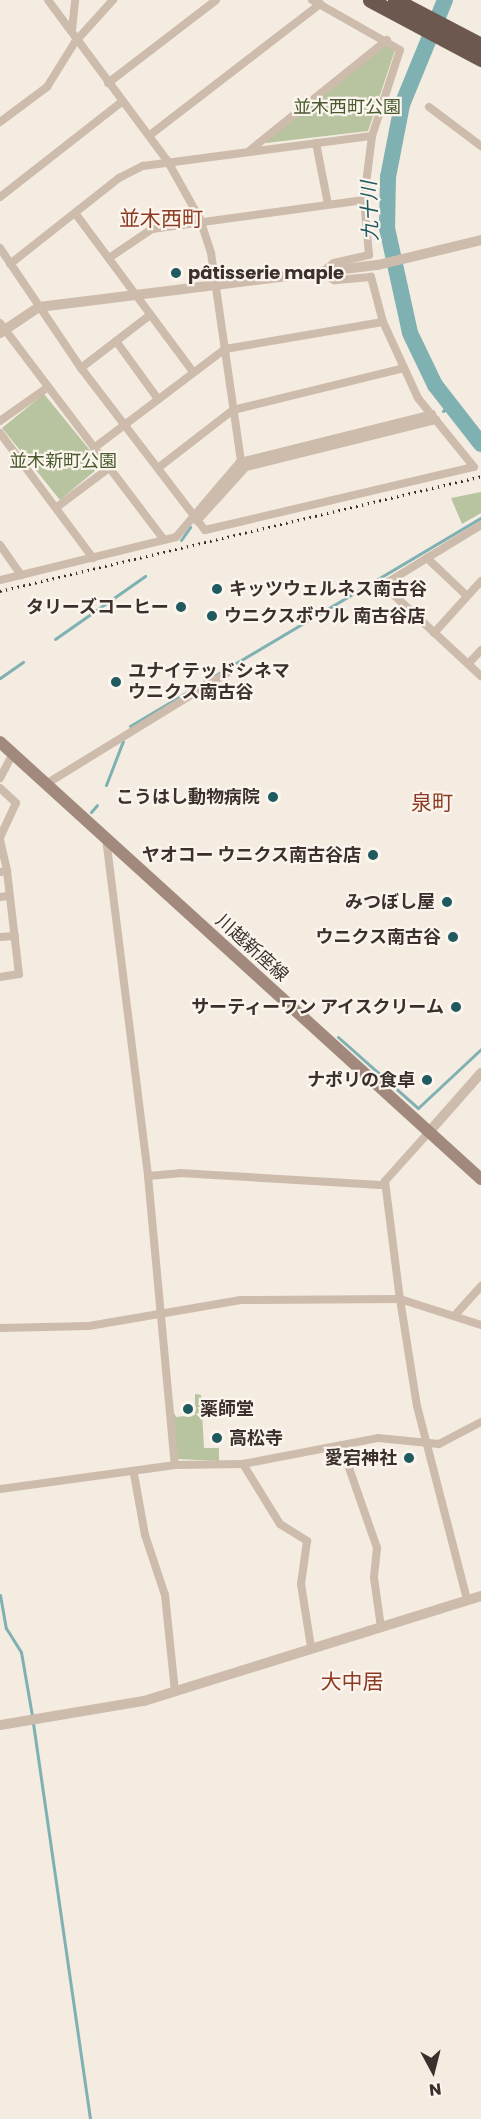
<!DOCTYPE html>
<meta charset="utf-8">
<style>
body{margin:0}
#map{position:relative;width:481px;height:2119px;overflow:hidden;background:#f4ebe1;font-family:Poppins,"Noto Sans JP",sans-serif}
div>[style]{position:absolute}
.green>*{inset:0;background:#b8c4a0}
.stream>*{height:3px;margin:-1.5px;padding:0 1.5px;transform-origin:1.5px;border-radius:1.5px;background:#7fb0b2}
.river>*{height:16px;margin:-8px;padding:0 8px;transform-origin:8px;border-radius:8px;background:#7fb0b2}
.minor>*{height:8px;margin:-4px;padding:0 4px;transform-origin:4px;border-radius:4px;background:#cdbbac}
.tertiary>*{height:10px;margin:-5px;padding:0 5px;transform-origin:5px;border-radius:5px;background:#cdbbac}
.secondary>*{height:12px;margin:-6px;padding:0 6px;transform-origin:6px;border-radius:6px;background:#a18a7d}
.trunk>*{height:15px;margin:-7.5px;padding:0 7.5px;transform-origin:7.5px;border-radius:7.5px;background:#6c584f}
.rail>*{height:3px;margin-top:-1.5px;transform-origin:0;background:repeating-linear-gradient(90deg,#3b302b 0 1.5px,transparent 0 6px)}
.dots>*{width:16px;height:16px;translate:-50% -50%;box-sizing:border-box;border:3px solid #fbf5ee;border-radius:50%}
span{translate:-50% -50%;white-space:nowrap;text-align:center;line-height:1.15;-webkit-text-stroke:4.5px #fbf5ee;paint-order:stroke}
.park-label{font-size:18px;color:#4a5a2e}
.poi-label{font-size:18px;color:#3b302b;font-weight:700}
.left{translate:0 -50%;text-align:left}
.right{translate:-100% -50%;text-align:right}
.street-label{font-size:18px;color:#3b302b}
.water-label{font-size:20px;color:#1f5a5e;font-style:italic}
.quarter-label{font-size:21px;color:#8c3b22}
.north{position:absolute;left:403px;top:2041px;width:60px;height:60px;-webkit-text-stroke:4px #fbf5ee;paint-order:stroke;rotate:173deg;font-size:16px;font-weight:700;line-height:24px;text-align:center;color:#3b302b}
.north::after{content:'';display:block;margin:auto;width:21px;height:27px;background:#3b302b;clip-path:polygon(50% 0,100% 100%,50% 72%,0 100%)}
</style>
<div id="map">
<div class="green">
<div style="clip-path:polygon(386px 45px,395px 50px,368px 131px,266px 143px,264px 138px)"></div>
<div style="clip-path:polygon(44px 394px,102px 465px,60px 500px,2px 428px)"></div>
<div style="clip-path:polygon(481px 492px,481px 513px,462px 524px,451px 498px)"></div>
<div style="clip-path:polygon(195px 1394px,201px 1395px,204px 1448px,219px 1448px,219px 1461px,178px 1459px,170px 1404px,176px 1417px,195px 1415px)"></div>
</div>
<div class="stream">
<div style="left:443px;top:411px;width:9px;rotate:-41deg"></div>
<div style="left:181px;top:540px;width:16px;rotate:-55deg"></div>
<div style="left:55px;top:639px;width:110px;rotate:-35deg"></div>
<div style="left:0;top:678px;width:28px;rotate:-35deg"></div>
<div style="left:130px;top:726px;width:408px;rotate:-30.7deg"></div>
<div style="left:106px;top:785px;width:47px;rotate:-68.9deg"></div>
<div style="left:91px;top:812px;width:9px;rotate:-49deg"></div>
<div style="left:338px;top:1037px;width:107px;rotate:41.6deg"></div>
<div style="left:418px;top:1108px;width:86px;rotate:-43.1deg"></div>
<div style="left:0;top:1595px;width:34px;rotate:80deg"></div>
<div style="left:6px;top:1628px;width:28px;rotate:58deg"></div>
<div style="left:21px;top:1652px;width:65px;rotate:80.2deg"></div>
<div style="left:33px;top:1723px;width:400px;rotate:81.8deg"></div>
</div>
<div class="river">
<div style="left:445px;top:0;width:113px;rotate:112.3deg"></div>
<div style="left:402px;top:105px;width:73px;rotate:101deg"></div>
<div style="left:388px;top:177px;width:51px;rotate:91.1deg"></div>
<div style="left:387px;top:228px;width:107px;rotate:77.6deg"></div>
<div style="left:410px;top:333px;width:58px;rotate:64.3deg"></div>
<div style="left:435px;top:385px;width:75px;rotate:52.1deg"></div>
</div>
<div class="minor">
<div style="left:48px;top:0;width:199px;rotate:53.4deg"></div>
<div style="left:167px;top:160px;width:68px;rotate:60.8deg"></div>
<div style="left:200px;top:219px;width:36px;rotate:72deg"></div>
<div style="left:211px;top:253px;width:218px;rotate:81.8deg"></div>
<div style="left:72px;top:30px;width:30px;rotate:-84deg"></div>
<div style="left:108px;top:83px;width:136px;rotate:-37.5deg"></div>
<div style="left:429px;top:107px;width:65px;rotate:36.9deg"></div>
<div style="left:0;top:122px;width:59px;rotate:-36.7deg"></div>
<div style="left:47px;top:87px;width:53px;rotate:-58.1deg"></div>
<div style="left:75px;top:42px;width:57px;rotate:-47.9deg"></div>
<div style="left:150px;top:135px;width:215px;rotate:-37.6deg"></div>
<div style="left:316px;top:143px;width:62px;rotate:78.9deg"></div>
<div style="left:249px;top:151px;width:177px;rotate:-38.8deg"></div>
<div style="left:0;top:197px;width:156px;rotate:-38deg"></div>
<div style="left:75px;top:213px;width:198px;rotate:53.4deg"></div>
<div style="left:0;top:248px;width:145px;rotate:56deg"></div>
<div style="left:81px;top:368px;width:204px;rotate:52.6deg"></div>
<div style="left:205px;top:530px;width:276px;rotate:-13.2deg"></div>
<div style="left:474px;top:467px;width:89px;rotate:-129.1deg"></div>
<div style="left:418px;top:398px;width:84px;rotate:-114.7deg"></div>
<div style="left:383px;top:322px;width:47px;rotate:-104.9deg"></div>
<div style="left:371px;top:277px;width:37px;rotate:175deg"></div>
<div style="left:334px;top:280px;width:15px;rotate:-152deg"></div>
<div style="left:321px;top:273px;width:16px;rotate:-38deg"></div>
<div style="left:334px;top:263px;width:36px;rotate:-13deg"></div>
<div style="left:369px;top:255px;width:55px;rotate:-95.2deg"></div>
<div style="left:364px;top:200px;width:64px;rotate:-82.9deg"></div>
<div style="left:372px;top:136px;width:90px;rotate:-72deg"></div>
<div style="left:400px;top:50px;width:101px;rotate:-150.4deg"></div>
<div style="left:109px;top:258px;width:52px;rotate:-34deg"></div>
<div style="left:152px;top:229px;width:214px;rotate:-7.8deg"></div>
<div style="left:10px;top:264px;width:139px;rotate:-38.3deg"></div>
<div style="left:119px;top:178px;width:27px;rotate:-27deg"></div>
<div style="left:143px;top:166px;width:231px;rotate:-7.5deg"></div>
<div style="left:0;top:323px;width:272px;rotate:52.9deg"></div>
<div style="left:116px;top:341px;width:72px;rotate:54.1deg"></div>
<div style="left:81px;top:368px;width:87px;rotate:-37.5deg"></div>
<div style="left:0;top:421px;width:59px;rotate:-35.3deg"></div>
<div style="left:0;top:433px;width:156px;rotate:53.4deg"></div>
<div style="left:94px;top:448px;width:164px;rotate:-37.1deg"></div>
<div style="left:225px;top:349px;width:160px;rotate:-9.7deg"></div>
<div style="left:158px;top:468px;width:95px;rotate:-37.7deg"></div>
<div style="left:233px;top:410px;width:176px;rotate:-13.8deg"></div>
<div style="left:57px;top:507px;width:65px;rotate:-36.9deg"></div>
<div style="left:197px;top:521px;width:73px;rotate:-47.8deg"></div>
<div style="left:246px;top:467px;width:196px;rotate:-13.9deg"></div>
<div style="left:481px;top:525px;width:115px;rotate:148.5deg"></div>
<div style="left:383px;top:585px;width:134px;rotate:42.9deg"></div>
<div style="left:0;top:545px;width:37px;rotate:55deg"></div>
<div style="left:427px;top:558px;width:55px;rotate:43.5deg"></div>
<div style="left:0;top:580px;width:181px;rotate:-13.7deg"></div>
<div style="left:176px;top:537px;width:99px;rotate:-49.5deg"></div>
<div style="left:240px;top:462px;width:198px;rotate:-14deg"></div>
<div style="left:434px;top:633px;width:70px;rotate:-47.9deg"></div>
<div style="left:468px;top:664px;width:19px;rotate:-47deg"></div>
<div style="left:0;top:778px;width:27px;rotate:-62deg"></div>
<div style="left:46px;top:784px;width:215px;rotate:-31.5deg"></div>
<div style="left:0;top:788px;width:22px;rotate:43deg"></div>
<div style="left:16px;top:803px;width:38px;rotate:115deg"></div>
<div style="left:106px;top:838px;width:341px;rotate:82.9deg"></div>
<div style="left:148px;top:1176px;width:32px;rotate:-5deg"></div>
<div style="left:180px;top:1173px;width:205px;rotate:3.4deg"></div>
<div style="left:0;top:840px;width:32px;rotate:77deg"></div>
<div style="left:0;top:872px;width:7px;rotate:-8deg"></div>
<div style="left:7px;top:871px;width:104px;rotate:83.4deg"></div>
<div style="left:19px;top:974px;width:19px;rotate:171deg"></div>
<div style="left:0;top:897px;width:9px;rotate:-6deg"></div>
<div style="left:0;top:937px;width:15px;rotate:-4deg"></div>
<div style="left:429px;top:1132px;width:66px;rotate:131.9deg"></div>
<div style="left:385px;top:1181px;width:119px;rotate:82.8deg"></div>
<div style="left:400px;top:1299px;width:85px;rotate:17.8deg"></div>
<div style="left:148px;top:1176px;width:290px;rotate:84.7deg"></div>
<div style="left:456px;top:1314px;width:38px;rotate:-48deg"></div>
<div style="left:0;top:1328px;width:89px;rotate:-1.3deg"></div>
<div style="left:89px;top:1326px;width:154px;rotate:-9.7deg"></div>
<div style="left:241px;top:1300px;width:159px;rotate:-0.4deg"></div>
<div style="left:400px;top:1299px;width:108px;rotate:81deg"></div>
<div style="left:417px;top:1406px;width:200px;rotate:75.5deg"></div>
<div style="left:341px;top:1445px;width:109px;rotate:70.7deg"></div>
<div style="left:377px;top:1548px;width:30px;rotate:96deg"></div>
<div style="left:374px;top:1578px;width:49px;rotate:81.9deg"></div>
<div style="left:243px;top:1464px;width:70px;rotate:58.3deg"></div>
<div style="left:280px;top:1524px;width:32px;rotate:32deg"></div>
<div style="left:307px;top:1541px;width:43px;rotate:97.9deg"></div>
<div style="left:301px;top:1584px;width:64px;rotate:81deg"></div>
<div style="left:134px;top:1474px;width:62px;rotate:79.8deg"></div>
<div style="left:145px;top:1535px;width:63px;rotate:71.6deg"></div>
<div style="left:165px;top:1595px;width:97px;rotate:84.1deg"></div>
<div style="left:0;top:1489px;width:177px;rotate:-7.8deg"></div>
<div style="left:175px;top:1465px;width:68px;rotate:-0.8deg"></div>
<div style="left:243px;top:1464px;width:137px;rotate:-10.9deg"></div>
<div style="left:378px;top:1438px;width:61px;rotate:5.6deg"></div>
<div style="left:439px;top:1444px;width:47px;rotate:-27.6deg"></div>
</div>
<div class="tertiary">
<div style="left:0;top:333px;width:47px;rotate:-33.7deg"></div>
<div style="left:39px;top:307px;width:342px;rotate:-7.1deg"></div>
<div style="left:378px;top:265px;width:106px;rotate:-13.6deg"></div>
<div style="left:429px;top:1132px;width:79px;rotate:-48.6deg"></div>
<div style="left:0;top:1725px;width:146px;rotate:-9.5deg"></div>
<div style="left:144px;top:1701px;width:353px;rotate:-17.3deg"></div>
</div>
<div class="secondary">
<div style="left:0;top:742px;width:650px;rotate:42.26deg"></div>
</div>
<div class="trunk">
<div style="left:370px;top:0;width:126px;rotate:28deg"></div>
<div style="left:395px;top:0;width:97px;rotate:27.6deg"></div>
</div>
<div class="rail">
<div style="left:0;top:591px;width:495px;rotate:-13.4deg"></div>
</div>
<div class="dots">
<div style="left:176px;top:273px;background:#1f5a5e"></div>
<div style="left:217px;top:589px;background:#1f5a5e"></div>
<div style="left:181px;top:607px;background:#1f5a5e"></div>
<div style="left:212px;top:616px;background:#1f5a5e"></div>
<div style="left:116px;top:682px;background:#1f5a5e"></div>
<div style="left:273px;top:797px;background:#1f5a5e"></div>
<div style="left:373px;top:855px;background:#1f5a5e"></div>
<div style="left:447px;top:902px;background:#1f5a5e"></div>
<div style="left:453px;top:937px;background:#1f5a5e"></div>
<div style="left:456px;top:1007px;background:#1f5a5e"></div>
<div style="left:427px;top:1080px;background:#1f5a5e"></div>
<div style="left:188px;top:1409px;background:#1f5a5e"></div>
<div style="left:217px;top:1438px;background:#1f5a5e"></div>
<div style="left:409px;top:1458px;background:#1f5a5e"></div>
</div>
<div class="park-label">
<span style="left:347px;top:107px">並木西町公園</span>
<span style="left:63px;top:461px">並木新町公園</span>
</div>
<div class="poi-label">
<span class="left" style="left:188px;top:273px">pâtisserie maple</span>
<span class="left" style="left:229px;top:589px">キッツウェルネス南古谷</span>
<span class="right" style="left:169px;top:607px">タリーズコーヒー</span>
<span class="left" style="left:224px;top:616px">ウニクスボウル 南古谷店</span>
<span class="left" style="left:128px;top:682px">ユナイテッドシネマ<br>ウニクス南古谷</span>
<span class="right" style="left:260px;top:797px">こうはし動物病院</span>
<span class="right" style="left:361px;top:855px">ヤオコー ウニクス南古谷店</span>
<span class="right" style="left:435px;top:902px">みつぼし屋</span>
<span class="right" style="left:441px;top:937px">ウニクス南古谷</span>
<span class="right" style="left:444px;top:1007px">サーティーワン アイスクリーム</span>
<span class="right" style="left:415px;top:1080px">ナポリの食卓</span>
<span class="left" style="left:200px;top:1409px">薬師堂</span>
<span class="left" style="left:229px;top:1438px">高松寺</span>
<span class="right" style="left:397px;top:1458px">愛宕神社</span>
</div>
<div class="street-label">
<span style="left:252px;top:948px;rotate:42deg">川越新座線</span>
</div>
<div class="water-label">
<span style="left:370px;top:211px;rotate:-92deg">九十川</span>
</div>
<div class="quarter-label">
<span style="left:161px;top:219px">並木西町</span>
<span style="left:432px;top:803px">泉町</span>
<span style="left:352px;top:1682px">大中居</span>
</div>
<div class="north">N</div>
</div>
